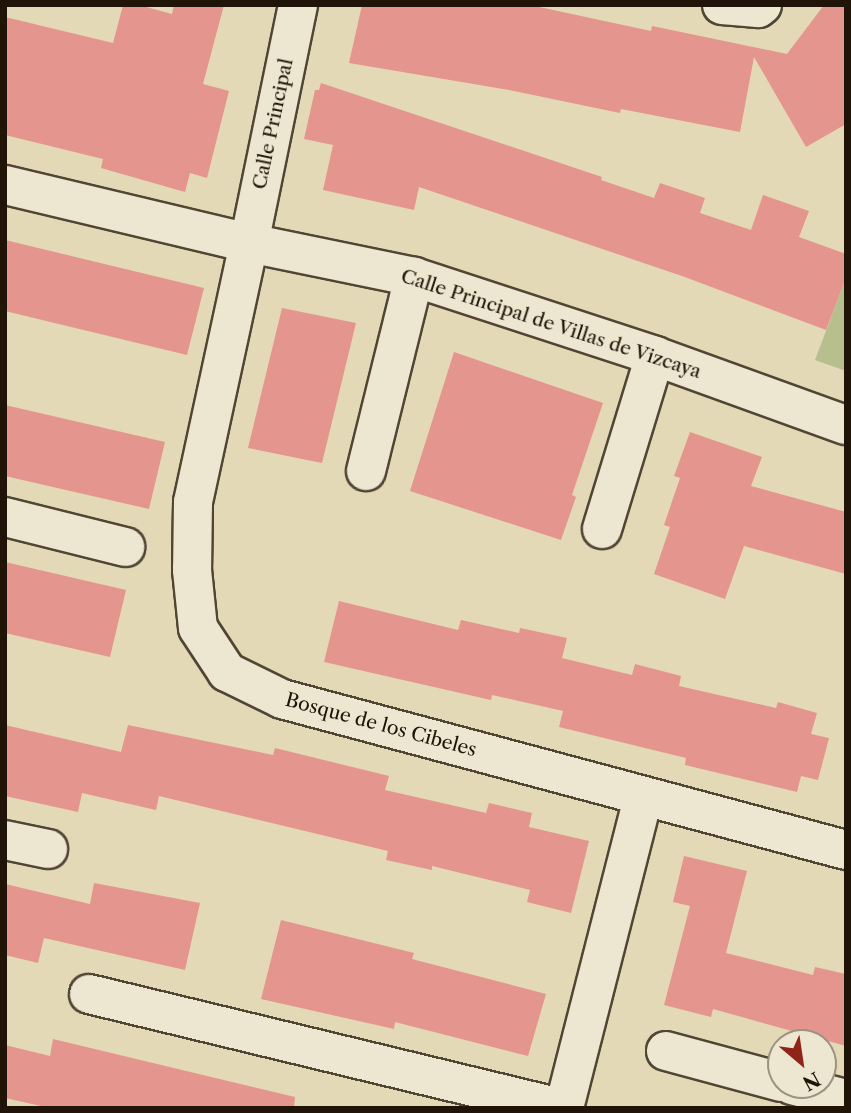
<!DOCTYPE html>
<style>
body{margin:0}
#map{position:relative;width:851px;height:1113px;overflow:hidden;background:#e4d9b6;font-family:"Libre Caslon Text",serif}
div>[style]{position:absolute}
.green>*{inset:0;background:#b6bf8d}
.building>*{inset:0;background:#e4958d}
.roads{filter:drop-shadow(2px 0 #514534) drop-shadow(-2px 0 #514534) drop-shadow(0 2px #514534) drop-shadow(0 -2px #514534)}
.street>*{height:38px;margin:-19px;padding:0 19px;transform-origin:19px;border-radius:19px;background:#ede6d0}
.secondary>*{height:38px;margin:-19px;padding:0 19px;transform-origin:19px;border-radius:19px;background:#ede6d0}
span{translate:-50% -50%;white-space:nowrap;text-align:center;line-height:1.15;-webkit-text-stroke:5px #ede6d0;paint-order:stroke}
.street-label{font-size:19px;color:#201408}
.frame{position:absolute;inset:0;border:7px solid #201408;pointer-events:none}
.north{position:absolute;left:767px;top:1029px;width:70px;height:70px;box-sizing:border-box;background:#ede6d0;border:2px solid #9b9280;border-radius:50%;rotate:151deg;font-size:19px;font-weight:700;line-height:28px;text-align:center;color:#201408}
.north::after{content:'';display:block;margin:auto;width:24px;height:32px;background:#8f2418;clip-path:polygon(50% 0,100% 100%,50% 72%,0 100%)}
</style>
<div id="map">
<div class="green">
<div style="clip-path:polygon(846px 278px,846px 371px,815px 360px)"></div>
</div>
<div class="building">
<div style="clip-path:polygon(123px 5px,139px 5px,172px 14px,174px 5px,224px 5px,203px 84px,229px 91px,207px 178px,190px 173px,185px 192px,101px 168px,103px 159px,5px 135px,5px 17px,113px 43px)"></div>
<div style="clip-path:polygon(362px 5px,530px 5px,651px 31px,652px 26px,787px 54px,824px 5px,846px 5px,846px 124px,806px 147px,754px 57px,740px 132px,621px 109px,620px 113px,509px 90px,349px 63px)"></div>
<div style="clip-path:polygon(321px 83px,602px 177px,601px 180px,654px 198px,660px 183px,705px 198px,700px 213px,751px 230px,763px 195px,809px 211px,799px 237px,846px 254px,846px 278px,826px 330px,682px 276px,419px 187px,414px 210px,323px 190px,333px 145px,304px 139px,315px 90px,319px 90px)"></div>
<div style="clip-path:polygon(5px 240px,204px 288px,187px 355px,5px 311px)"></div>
<div style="clip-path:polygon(282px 308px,356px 323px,322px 463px,248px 448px)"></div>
<div style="clip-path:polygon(454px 352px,603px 403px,572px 495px,576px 497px,561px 540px,410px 491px)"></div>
<div style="clip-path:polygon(5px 405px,165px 442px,149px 509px,5px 476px)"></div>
<div style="clip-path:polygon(690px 432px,762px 457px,751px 486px,846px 512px,846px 574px,744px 546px,725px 599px,654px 574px,670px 527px,664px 525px,680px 478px,674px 476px)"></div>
<div style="clip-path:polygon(5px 562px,126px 590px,110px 657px,5px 633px)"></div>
<div style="clip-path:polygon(339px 601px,458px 630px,461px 620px,519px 633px,520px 628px,567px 638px,562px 658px,632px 675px,635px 664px,681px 676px,679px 686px,776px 708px,778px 702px,817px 713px,811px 734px,829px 738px,818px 780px,801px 776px,797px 792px,685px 765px,686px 758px,559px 727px,563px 711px,492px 695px,491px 700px,324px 662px)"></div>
<div style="clip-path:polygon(5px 725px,121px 752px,128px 725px,273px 755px,275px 748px,389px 776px,385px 790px,486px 813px,489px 803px,532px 813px,529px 827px,589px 841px,571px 913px,527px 902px,530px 890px,432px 866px,432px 870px,386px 860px,388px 851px,159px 796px,156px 810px,82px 793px,78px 812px,5px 796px)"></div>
<div style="clip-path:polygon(684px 856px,747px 871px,726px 953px,813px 975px,815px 967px,846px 974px,846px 1046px,713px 1009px,711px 1017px,664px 1005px,690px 906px,673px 902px)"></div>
<div style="clip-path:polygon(94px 883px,200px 903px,185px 970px,44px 938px,38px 963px,5px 955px,5px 884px,90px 904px)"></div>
<div style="clip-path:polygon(281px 920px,414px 953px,412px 959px,546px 994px,528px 1056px,395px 1022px,394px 1029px,261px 999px)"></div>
<div style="clip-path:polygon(53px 1039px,295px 1097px,294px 1108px,50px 1108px,5px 1098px,5px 1045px,50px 1056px)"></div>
</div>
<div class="roads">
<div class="street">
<div style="left:722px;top:5px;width:36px;rotate:5deg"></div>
<div style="left:758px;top:8px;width:5px;rotate:-37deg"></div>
<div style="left:5px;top:185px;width:251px;rotate:13.4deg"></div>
<div style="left:249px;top:243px;width:265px;rotate:102.2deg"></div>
<div style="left:193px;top:502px;width:68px;rotate:90.8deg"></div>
<div style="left:192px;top:570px;width:58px;rotate:84.1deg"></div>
<div style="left:198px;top:628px;width:53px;rotate:56.6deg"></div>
<div style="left:227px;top:672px;width:61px;rotate:26.1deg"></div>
<div style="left:282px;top:699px;width:584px;rotate:14.99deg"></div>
<div style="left:366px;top:471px;width:200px;rotate:-76.1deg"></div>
<div style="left:5px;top:517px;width:124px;rotate:14deg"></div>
<div style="left:602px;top:529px;width:181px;rotate:-73deg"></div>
<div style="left:5px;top:840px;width:44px;rotate:11.8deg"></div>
<div style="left:89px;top:994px;width:487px;rotate:13.6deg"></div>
<div style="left:666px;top:1051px;width:119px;rotate:15.1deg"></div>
<div style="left:792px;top:1085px;width:56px;rotate:14.5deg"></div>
<div style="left:564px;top:1108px;width:321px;rotate:-75.7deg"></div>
</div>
<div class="secondary">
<div style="left:298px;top:5px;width:243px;rotate:101.6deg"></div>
<div style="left:249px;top:243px;width:168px;rotate:11.6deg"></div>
<div style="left:414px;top:277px;width:254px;rotate:18.1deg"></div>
<div style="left:655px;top:356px;width:203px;rotate:19.9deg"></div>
</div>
</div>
<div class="street-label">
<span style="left:273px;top:124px;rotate:-78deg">Calle Principal</span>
<span style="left:551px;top:324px;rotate:18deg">Calle Principal de Villas de Vizcaya</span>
<span style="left:381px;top:725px;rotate:15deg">Bosque de los Cibeles</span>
</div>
<div class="frame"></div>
<div class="north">N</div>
</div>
